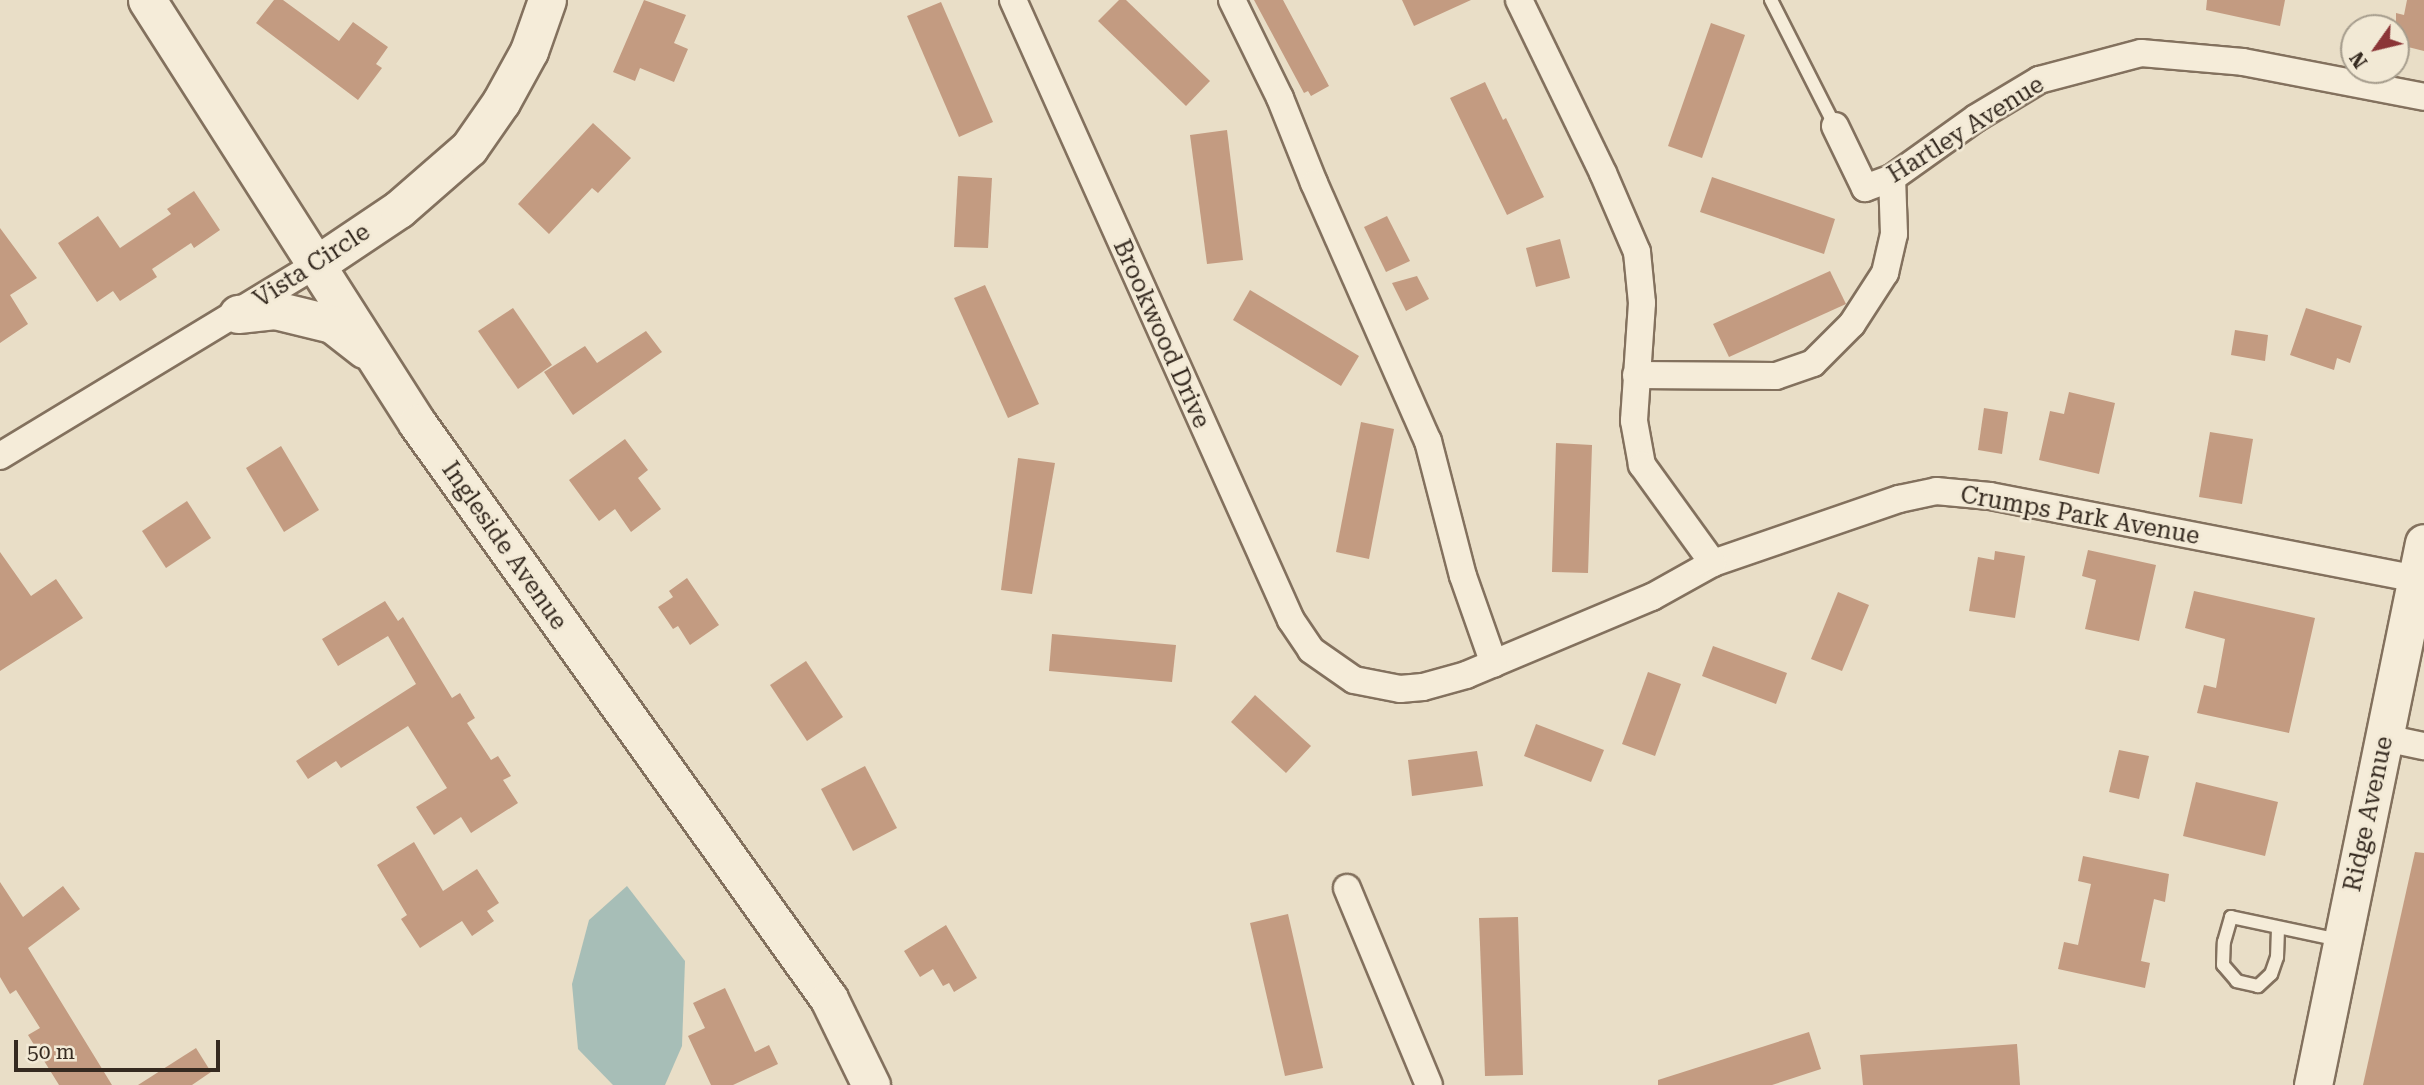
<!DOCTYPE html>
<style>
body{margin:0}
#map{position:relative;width:2424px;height:1085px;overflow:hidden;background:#e9dec7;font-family:"Roboto Serif",serif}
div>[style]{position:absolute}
.water>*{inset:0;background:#a7beb7}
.building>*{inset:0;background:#c39b81}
.roads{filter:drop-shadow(2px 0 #83715e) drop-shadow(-2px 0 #83715e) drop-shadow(0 2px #83715e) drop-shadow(0 -2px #83715e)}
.lane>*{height:12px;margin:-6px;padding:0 6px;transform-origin:6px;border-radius:6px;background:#f5ecd9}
.street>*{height:26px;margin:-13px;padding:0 13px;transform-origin:13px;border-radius:13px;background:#f5ecd9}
.secondary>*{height:37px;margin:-18.5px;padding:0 18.5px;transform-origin:18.5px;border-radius:18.5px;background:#f5ecd9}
span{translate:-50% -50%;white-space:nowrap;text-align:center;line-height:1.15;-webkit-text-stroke:5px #f2e9d5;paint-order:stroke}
.street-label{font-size:24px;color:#352a20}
.north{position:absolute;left:2340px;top:14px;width:70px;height:70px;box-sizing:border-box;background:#f2e9d5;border:2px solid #a69d8d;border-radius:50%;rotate:236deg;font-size:19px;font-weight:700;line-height:28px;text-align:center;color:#352a20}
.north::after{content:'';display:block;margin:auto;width:24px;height:32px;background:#8b3537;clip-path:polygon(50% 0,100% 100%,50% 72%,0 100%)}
.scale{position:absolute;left:14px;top:1040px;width:206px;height:32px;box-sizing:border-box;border:4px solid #352a20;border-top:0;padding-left:9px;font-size:21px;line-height:24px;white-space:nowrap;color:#352a20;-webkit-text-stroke:5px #f2e9d5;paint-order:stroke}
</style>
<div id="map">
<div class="water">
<div style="clip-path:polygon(627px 886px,685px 961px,682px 1046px,665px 1085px,613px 1085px,578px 1049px,572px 984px,589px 920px)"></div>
</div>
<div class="building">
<div style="clip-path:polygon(274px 0,283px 0,339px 41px,353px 22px,388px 47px,376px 64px,382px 68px,358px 100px,256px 23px)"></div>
<div style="clip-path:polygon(644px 0,686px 15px,674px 43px,688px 49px,674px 82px,640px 68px,635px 81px,613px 72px)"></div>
<div style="clip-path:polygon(1119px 0,1126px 0,1210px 81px,1186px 106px,1098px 21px)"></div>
<div style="clip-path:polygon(1254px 0,1283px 0,1329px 86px,1311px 96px,1308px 91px,1304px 93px)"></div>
<div style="clip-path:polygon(1402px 0,1471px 0,1414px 26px)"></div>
<div style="clip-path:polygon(2207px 0,2285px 0,2280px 26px,2206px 10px)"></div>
<div style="clip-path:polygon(2407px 0,2424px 0,2424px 51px,2396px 44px,2396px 13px,2404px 15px)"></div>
<div style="clip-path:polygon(941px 2px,993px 122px,959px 137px,907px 16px)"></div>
<div style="clip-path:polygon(1711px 23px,1745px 35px,1702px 158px,1668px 146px)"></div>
<div style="clip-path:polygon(1485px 82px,1503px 120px,1506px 118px,1544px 197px,1507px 215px,1450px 98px)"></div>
<div style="clip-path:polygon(593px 123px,631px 158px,598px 193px,592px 188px,549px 234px,518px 204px)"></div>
<div style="clip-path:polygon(1227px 130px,1243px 260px,1207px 264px,1190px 135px)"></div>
<div style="clip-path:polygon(958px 176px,992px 178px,988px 248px,954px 247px)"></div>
<div style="clip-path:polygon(1712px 177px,1835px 219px,1824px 254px,1700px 212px)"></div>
<div style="clip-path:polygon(194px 191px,220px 230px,194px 248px,191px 243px,152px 269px,157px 277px,120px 301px,113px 291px,97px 302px,58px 243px,98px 216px,120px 248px,171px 214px,167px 209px)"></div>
<div style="clip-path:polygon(1387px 216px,1410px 261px,1386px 272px,1364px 227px)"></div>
<div style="clip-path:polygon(0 228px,37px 278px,10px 295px,28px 324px,0 343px)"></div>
<div style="clip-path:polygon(1560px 239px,1570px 278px,1536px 287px,1526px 248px)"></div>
<div style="clip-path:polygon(1830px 271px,1846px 304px,1729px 357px,1713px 324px)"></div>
<div style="clip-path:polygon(1417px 276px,1429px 299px,1406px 311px,1392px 283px)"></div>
<div style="clip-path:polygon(985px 285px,1039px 404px,1008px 418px,954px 298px)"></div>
<div style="clip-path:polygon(1250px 290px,1359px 356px,1341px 386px,1233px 320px)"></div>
<div style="clip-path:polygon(513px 308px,552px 365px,518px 389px,478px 331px)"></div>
<div style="clip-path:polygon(2306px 308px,2362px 326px,2350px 363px,2337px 358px,2334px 370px,2290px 355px)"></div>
<div style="clip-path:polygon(2235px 330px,2268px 335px,2265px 361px,2231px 355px)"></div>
<div style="clip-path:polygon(646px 331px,662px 352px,573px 415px,544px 372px,585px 346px,597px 363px)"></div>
<div style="clip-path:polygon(2069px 392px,2115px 403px,2099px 474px,2039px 460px,2050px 411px,2064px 414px)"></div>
<div style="clip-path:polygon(1984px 408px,2008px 412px,2002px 454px,1978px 450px)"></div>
<div style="clip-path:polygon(1361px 422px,1394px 429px,1369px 559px,1336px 552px)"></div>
<div style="clip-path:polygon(2210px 432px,2253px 439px,2242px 504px,2199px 497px)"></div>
<div style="clip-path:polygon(625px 439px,648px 470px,638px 478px,661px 509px,631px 532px,615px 509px,599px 521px,569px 480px)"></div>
<div style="clip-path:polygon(1556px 443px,1592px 445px,1588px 573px,1552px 572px)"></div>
<div style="clip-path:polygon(281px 446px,319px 510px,284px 532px,246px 468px)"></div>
<div style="clip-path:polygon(1018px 458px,1055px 463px,1032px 594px,1001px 590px)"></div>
<div style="clip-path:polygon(187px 501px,211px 538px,166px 568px,142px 531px)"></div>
<div style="clip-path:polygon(2088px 550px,2156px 565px,2139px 641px,2085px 629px,2096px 580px,2082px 576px)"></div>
<div style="clip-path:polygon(1995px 551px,2025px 556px,2015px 618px,1969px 611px,1978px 557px,1994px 560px)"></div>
<div style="clip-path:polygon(0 552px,31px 596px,56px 579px,83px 618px,0 671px)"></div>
<div style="clip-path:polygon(687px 578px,719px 625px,690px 645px,678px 626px,673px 629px,658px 607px,673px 597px,669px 591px)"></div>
<div style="clip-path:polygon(2194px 591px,2315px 618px,2289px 733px,2197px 713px,2204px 685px,2216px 688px,2225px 639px,2185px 628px)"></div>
<div style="clip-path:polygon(1838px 592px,1869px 605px,1842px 671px,1811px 659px)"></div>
<div style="clip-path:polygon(385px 601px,398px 621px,403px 617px,452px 698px,460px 693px,475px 718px,467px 723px,491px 760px,498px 756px,511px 776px,503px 780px,518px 803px,471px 833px,461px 817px,434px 835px,416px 807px,447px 788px,408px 726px,341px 768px,336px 761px,308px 779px,296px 761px,416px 684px,388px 636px,338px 666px,322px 639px)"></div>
<div style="clip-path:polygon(1052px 634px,1176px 645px,1172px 682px,1049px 671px)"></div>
<div style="clip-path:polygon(1713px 646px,1787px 673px,1776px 704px,1702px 676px)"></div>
<div style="clip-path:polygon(806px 661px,843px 717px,807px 741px,770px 685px)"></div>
<div style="clip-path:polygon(1648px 672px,1681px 684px,1655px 756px,1622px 744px)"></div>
<div style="clip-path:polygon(1255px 695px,1311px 746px,1286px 773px,1231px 722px)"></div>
<div style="clip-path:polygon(1536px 724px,1604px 750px,1591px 782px,1524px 756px)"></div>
<div style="clip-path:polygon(2119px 750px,2149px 756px,2139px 799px,2109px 792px)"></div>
<div style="clip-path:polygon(1477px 751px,1483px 786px,1412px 796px,1408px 760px)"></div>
<div style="clip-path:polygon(865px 766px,897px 828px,853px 851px,821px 789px)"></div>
<div style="clip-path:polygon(2196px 782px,2278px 802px,2265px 856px,2183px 836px)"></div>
<div style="clip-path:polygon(414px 842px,443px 891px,477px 869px,499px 903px,487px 911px,494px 921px,472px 936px,462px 921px,420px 948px,401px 919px,407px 915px,377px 865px)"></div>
<div style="clip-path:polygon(2415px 852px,2424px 853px,2424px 1085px,2363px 1085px)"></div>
<div style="clip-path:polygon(2083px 856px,2169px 874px,2165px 902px,2154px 899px,2141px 961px,2150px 963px,2145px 988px,2058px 969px,2064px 942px,2078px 945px,2091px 884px,2078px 881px)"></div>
<div style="clip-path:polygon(0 882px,23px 917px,63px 886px,80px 909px,28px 948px,112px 1085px,59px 1085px,28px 1035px,40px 1028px,16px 990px,10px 994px,0 977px)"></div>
<div style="clip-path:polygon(1288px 914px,1323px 1068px,1285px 1076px,1250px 923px)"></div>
<div style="clip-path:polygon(1518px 917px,1523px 1075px,1485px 1076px,1479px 918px)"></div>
<div style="clip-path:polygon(946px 925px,977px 978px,954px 992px,949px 983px,943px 986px,933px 969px,920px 977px,904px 951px)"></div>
<div style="clip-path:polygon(725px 988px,755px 1052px,769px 1045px,778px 1064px,733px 1085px,711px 1085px,688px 1036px,705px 1028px,693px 1003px)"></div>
<div style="clip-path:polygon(1809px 1032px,1821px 1069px,1772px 1085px,1658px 1085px,1658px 1080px)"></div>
<div style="clip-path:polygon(2017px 1044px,2020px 1085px,1863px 1085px,1860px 1055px)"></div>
<div style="clip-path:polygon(196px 1048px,211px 1072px,192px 1085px,138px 1085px)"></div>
</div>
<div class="roads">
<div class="lane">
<div style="left:1771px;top:0;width:141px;rotate:63.1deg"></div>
<div style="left:2278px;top:929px;width:28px;rotate:92deg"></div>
<div style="left:2277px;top:957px;width:18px;rotate:109deg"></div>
<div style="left:2271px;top:974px;width:18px;rotate:137deg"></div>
<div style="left:2258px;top:986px;width:22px;rotate:-167deg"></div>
<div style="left:2237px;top:981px;width:21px;rotate:-131deg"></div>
<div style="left:2223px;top:965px;width:23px;rotate:-88deg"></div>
<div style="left:2224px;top:942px;width:26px;rotate:-74deg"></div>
<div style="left:2231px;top:917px;width:110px;rotate:12deg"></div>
</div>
<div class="street">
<div style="left:1013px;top:0;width:679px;rotate:65.85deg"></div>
<div style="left:1291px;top:620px;width:36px;rotate:56deg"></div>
<div style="left:1311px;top:650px;width:52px;rotate:34.9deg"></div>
<div style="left:1354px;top:680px;width:47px;rotate:11.1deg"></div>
<div style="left:1400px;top:689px;width:23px;rotate:-5deg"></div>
<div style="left:1423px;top:687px;width:45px;rotate:-15.6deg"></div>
<div style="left:1466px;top:675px;width:202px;rotate:-22.8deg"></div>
<div style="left:1652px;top:597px;width:70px;rotate:-29.1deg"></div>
<div style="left:1713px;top:563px;width:197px;rotate:-19deg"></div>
<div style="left:1899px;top:499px;width:38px;rotate:-12deg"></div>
<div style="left:1936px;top:491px;width:54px;rotate:5.3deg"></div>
<div style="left:1990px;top:496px;width:434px;rotate:11deg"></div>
<div style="left:1232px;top:0;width:109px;rotate:63.9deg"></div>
<div style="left:1280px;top:98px;width:92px;rotate:68.2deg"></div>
<div style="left:1314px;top:183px;width:282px;rotate:66.2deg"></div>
<div style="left:1428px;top:441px;width:139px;rotate:75.5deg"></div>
<div style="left:1463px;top:576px;width:93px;rotate:70.6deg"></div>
<div style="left:1519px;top:0;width:192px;rotate:64.1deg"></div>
<div style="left:1603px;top:173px;width:86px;rotate:66.7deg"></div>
<div style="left:1637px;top:252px;width:51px;rotate:84.4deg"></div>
<div style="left:1642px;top:303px;width:118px;rotate:93.9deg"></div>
<div style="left:1634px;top:421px;width:45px;rotate:79.7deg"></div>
<div style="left:1642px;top:465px;width:121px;rotate:54.1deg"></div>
<div style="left:1835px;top:126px;width:69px;rotate:64.2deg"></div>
<div style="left:1865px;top:188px;width:29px;rotate:-20deg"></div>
<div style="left:1892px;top:178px;width:103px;rotate:-35.5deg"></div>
<div style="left:1976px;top:118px;width:74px;rotate:-31.1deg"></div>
<div style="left:2039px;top:80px;width:106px;rotate:-14.8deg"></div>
<div style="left:2141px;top:53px;width:102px;rotate:5deg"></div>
<div style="left:2243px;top:62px;width:184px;rotate:10.9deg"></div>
<div style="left:1636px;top:375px;width:140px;rotate:0.4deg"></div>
<div style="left:1776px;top:376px;width:39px;rotate:-19deg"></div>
<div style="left:1813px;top:363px;width:55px;rotate:-45deg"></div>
<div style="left:1852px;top:324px;width:61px;rotate:-57.1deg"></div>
<div style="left:1885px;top:273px;width:40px;rotate:-77deg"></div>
<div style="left:1894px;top:234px;width:56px;rotate:-92deg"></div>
<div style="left:0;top:456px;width:371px;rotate:-31.2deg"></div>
<div style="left:2385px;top:738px;width:40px;rotate:12deg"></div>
<div style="left:1347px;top:888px;width:213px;rotate:67.4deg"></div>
</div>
<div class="secondary">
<div style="left:147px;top:0;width:502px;rotate:57.45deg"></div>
<div style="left:417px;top:423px;width:708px;rotate:54.42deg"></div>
<div style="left:829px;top:999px;width:96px;rotate:64deg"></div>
<div style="left:317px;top:264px;width:99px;rotate:-33.9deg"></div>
<div style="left:399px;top:209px;width:93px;rotate:-41.1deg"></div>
<div style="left:469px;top:148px;width:56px;rotate:-55.2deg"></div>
<div style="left:501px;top:102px;width:58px;rotate:-61.2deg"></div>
<div style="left:529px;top:51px;width:54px;rotate:-70.6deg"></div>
<div style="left:238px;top:314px;width:37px;rotate:-6deg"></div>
<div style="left:275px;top:310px;width:59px;rotate:13.8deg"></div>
<div style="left:332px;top:324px;width:41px;rotate:38deg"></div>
<div style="left:2313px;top:1085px;width:553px;rotate:-78.43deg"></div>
</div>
</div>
<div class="street-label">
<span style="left:1966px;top:130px;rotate:-32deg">Hartley Avenue</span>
<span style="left:312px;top:266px;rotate:-33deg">Vista Circle</span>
<span style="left:1161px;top:334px;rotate:66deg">Brookwood Drive</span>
<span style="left:2080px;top:516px;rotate:10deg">Crumps Park Avenue</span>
<span style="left:504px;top:546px;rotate:55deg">Ingleside Avenue</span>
<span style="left:2369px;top:814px;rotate:-78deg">Ridge Avenue</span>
</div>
<div class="north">N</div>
<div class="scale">50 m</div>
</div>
